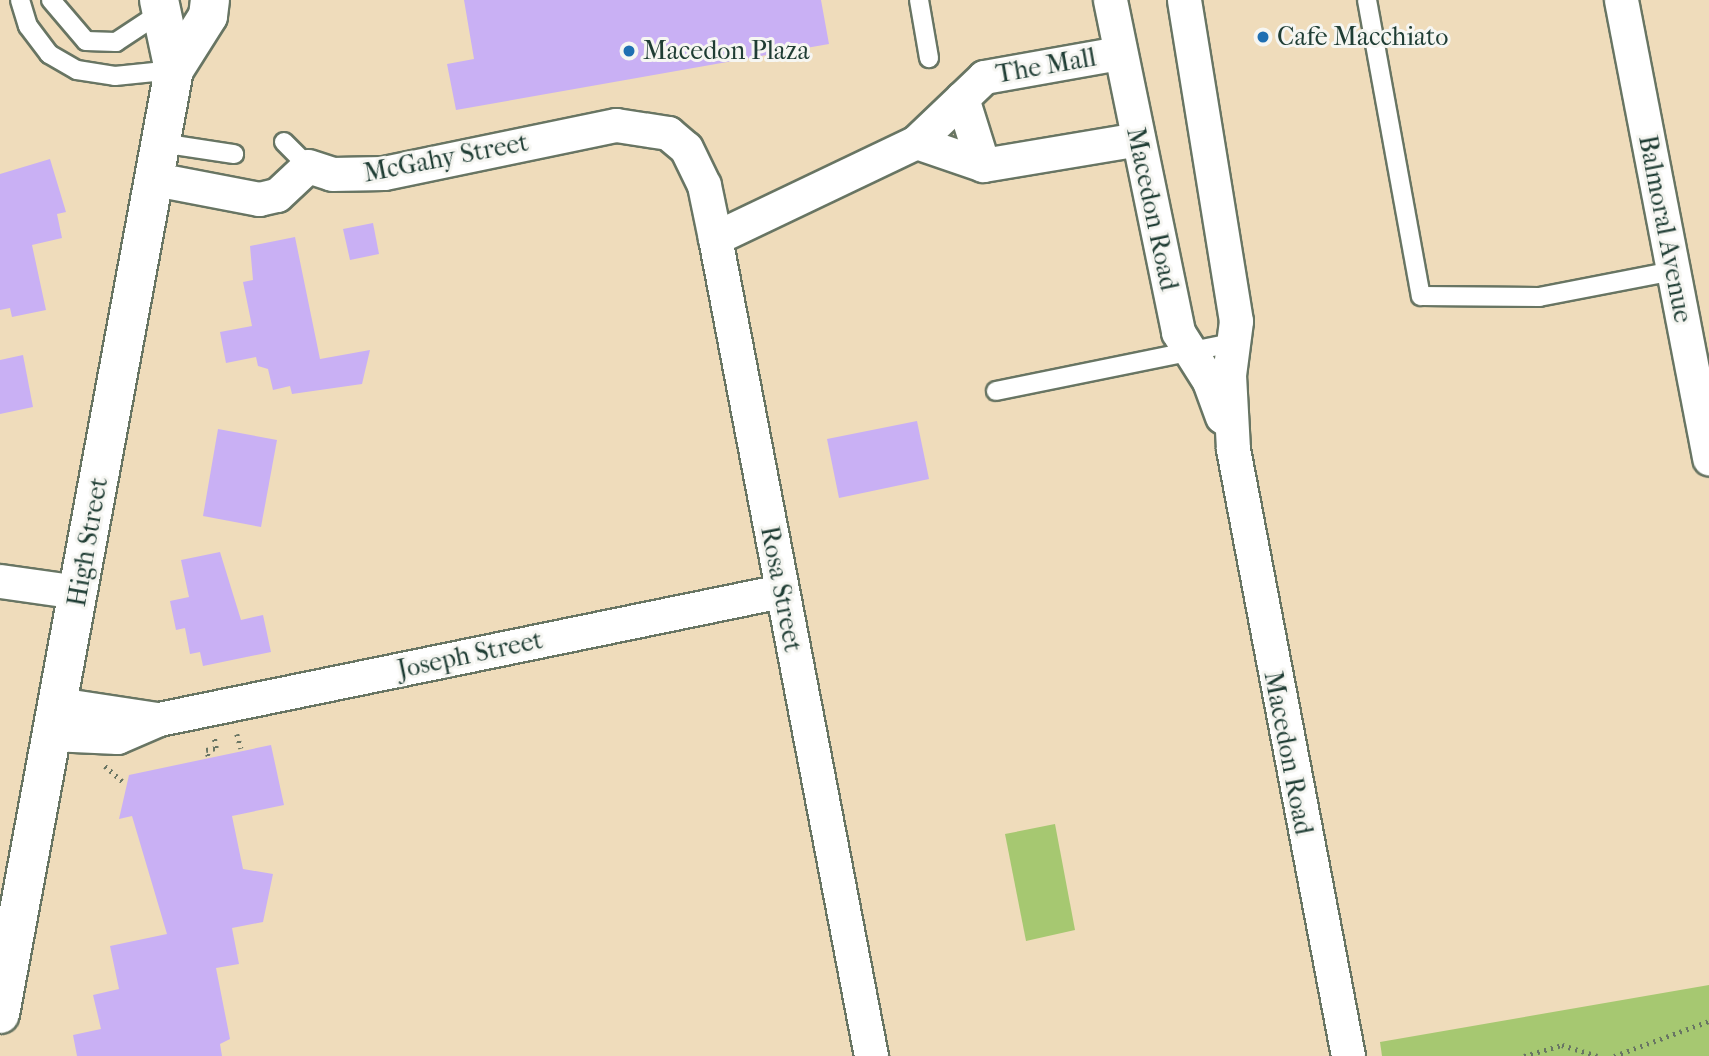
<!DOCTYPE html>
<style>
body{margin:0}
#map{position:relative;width:1709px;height:1056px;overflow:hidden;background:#efdcbb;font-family:"IM FELL French Canon",serif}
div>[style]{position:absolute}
.green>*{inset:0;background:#a6c871}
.building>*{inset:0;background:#c9b0f4}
.path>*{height:4.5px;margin-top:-2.25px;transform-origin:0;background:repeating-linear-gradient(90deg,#687563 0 2px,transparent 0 7px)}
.roads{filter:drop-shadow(2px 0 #687563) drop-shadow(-2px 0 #687563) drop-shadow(0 2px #687563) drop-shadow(0 -2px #687563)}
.lane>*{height:18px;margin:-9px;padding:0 9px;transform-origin:9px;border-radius:9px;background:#fff}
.street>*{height:33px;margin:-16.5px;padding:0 16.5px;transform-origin:16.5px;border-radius:16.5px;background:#fff}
.secondary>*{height:38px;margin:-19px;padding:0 19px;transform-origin:19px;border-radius:19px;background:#fff}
.dots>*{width:19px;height:19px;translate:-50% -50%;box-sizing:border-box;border:4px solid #f6f6f2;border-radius:50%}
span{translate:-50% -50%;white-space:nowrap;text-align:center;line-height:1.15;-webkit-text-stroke:6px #f6f6f2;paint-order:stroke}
.poi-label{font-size:26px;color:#1f3d34}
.left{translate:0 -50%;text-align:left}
.street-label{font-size:26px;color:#1f3d34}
</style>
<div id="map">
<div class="green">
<div style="clip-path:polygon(1055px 824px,1075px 930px,1026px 941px,1005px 834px)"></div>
<div style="clip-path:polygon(1709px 985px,1709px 1056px,1382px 1056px,1380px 1042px)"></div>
</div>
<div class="building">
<div style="clip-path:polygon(464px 0,821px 0,829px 44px,456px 110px,447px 64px,474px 59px)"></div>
<div style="clip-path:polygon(50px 159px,66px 212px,57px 214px,62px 238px,32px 245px,46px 310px,12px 317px,10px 308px,0 310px,0 174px)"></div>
<div style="clip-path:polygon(373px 223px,379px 254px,350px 260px,343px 229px)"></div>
<div style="clip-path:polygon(295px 237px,320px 359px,370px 350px,362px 384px,292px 394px,290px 386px,273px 390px,268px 369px,258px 366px,256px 357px,226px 363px,220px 332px,252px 326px,243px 282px,253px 280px,250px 246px)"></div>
<div style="clip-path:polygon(23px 355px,33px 407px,0 414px,0 360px)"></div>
<div style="clip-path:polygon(917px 421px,929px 479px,839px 498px,827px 439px)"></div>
<div style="clip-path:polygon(218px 429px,277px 440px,261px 527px,203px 516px)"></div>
<div style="clip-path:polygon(220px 552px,241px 620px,263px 615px,271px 652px,203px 666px,200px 652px,190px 654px,185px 628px,176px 630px,170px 601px,189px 597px,181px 560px)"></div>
<div style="clip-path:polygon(271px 745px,284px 805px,232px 816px,243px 869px,273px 874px,263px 922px,232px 928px,239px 964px,216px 968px,230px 1039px,220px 1044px,222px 1056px,77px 1056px,73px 1035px,101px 1029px,93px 995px,119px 989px,110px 946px,167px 934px,132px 816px,119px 819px,129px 775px)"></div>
</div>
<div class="path">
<div style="left:237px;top:734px;width:15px;rotate:74deg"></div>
<div style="left:208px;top:756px;width:6px;rotate:-108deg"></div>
<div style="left:206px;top:750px;width:10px;rotate:-11deg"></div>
<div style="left:216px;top:748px;width:10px;rotate:-101deg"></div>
<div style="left:105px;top:766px;width:23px;rotate:41deg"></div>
<div style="left:1524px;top:1056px;width:40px;rotate:-16deg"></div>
<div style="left:1562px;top:1045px;width:37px;rotate:17deg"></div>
<div style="left:1614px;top:1056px;width:101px;rotate:-20.2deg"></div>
</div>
<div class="roads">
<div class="lane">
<div style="left:20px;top:0;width:27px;rotate:73deg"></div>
<div style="left:28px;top:26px;width:35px;rotate:53deg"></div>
<div style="left:49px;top:54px;width:32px;rotate:30deg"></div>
<div style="left:77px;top:70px;width:38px;rotate:9deg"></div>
<div style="left:115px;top:76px;width:59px;rotate:-5.8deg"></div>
<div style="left:51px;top:0;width:54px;rotate:49.5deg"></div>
<div style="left:86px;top:41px;width:30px;rotate:2deg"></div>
<div style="left:116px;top:42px;width:49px;rotate:-33.4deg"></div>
<div style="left:919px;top:0;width:59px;rotate:80.2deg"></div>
<div style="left:1367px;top:0;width:301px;rotate:79.7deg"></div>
<div style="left:1421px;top:296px;width:118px;rotate:0.5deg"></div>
<div style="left:1539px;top:297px;width:136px;rotate:-11deg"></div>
<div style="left:284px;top:142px;width:34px;rotate:45deg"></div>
<div style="left:161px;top:143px;width:74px;rotate:8.6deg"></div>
<div style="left:996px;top:391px;width:241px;rotate:-11.5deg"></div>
</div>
<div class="street">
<div style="left:1110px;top:0;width:339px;rotate:78.4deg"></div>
<div style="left:1178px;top:332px;width:58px;rotate:57.7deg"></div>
<div style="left:1209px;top:381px;width:38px;rotate:70deg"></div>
<div style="left:1184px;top:0;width:325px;rotate:80.8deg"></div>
<div style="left:1236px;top:321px;width:54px;rotate:97.4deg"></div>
<div style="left:1229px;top:375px;width:74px;rotate:86.9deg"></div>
<div style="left:1233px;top:449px;width:618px;rotate:79.27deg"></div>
<div style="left:1621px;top:0;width:467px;rotate:79.1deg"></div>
<div style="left:962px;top:98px;width:70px;rotate:72.6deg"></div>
<div style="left:916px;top:142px;width:71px;rotate:18.9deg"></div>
<div style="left:983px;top:165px;width:157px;rotate:-9.5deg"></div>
<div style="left:155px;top:179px;width:106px;rotate:10.9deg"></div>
<div style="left:259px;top:199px;width:18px;rotate:-13deg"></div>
<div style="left:277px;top:195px;width:42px;rotate:-43.1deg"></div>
<div style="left:308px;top:166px;width:25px;rotate:18deg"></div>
<div style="left:332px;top:174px;width:52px;rotate:-1.1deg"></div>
<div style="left:384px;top:173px;width:237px;rotate:-11.7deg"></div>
<div style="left:616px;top:125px;width:53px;rotate:8.7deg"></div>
<div style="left:668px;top:133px;width:23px;rotate:40deg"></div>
<div style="left:686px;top:148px;width:41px;rotate:64.1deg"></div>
<div style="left:704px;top:185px;width:54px;rotate:78.3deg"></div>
<div style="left:715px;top:238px;width:833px;rotate:79.2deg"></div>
<div style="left:715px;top:238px;width:223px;rotate:-25.5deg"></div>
<div style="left:916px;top:142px;width:94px;rotate:-43.7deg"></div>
<div style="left:984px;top:77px;width:137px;rotate:-10.1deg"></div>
<div style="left:0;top:581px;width:79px;rotate:8deg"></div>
<div style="left:58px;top:704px;width:100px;rotate:8.6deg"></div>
<div style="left:51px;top:734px;width:66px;rotate:2.6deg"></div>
<div style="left:117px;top:737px;width:46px;rotate:-23.2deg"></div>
<div style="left:159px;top:719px;width:635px;rotate:-11.63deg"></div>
</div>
<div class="secondary">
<div style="left:159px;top:0;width:72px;rotate:77.9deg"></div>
<div style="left:0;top:1014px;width:960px;rotate:-79.56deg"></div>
<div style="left:174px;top:70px;width:64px;rotate:-57.8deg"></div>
<div style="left:208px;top:16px;width:16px;rotate:-83deg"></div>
</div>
</div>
<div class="dots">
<div style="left:1263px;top:37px;background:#1f6fb2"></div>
<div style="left:629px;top:51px;background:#1f6fb2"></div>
</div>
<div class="poi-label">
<span class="left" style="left:1277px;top:37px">Cafe Macchiato</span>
<span class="left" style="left:643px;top:51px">Macedon Plaza</span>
</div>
<div class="street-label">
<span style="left:1046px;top:66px;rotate:-10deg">The Mall</span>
<span style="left:446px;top:158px;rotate:-11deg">McGahy Street</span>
<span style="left:1152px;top:209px;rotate:78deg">Macedon Road</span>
<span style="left:1665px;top:229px;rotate:79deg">Balmoral Avenue</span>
<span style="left:88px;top:542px;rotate:-80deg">High Street</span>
<span style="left:781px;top:589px;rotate:79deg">Rosa Street</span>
<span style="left:470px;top:655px;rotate:-12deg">Joseph Street</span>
<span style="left:1288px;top:753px;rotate:79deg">Macedon Road</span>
</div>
</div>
